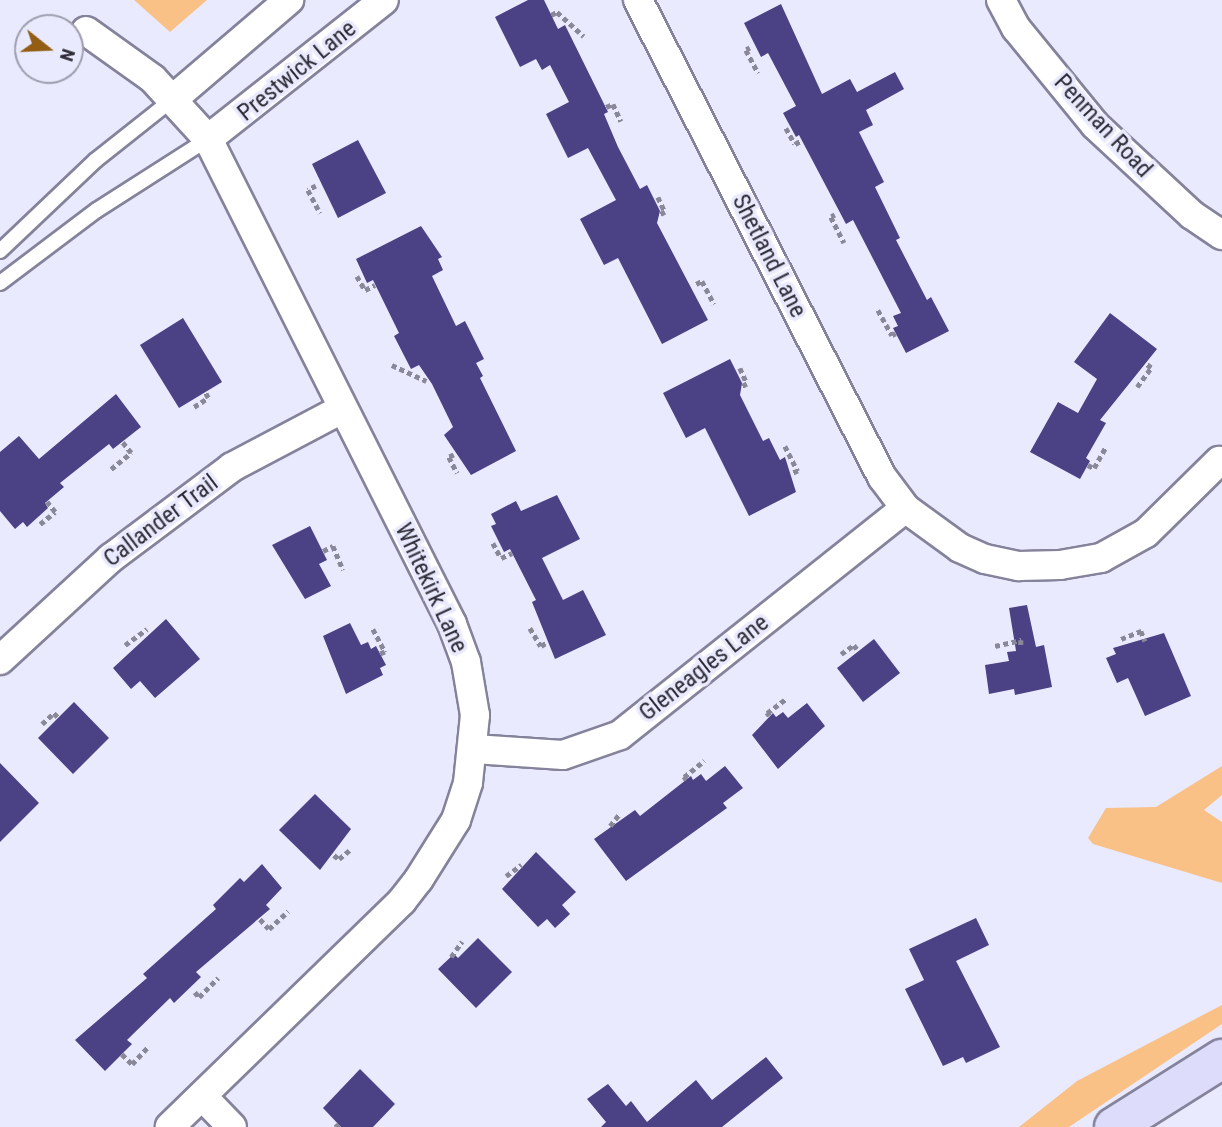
<!DOCTYPE html>
<style>
body{margin:0}
#map{position:relative;width:1222px;height:1127px;overflow:hidden;background:#eaeaff;font-family:"Roboto Condensed",sans-serif}
div>[style]{position:absolute}
.green>*{inset:0;background:#f9c186}
.building>*{inset:0;background:#4b4185}
.path>*{height:4.5px;margin-top:-2.25px;transform-origin:0;background:repeating-linear-gradient(90deg,#898898 0 5px,transparent 0 8.5px)}
.roads{filter:drop-shadow(2px 0 #84839b) drop-shadow(-2px 0 #84839b) drop-shadow(0 2px #84839b) drop-shadow(0 -2px #84839b)}
.lane>*{height:14px;margin:-7px;padding:0 7px;transform-origin:7px;border-radius:7px;background:#fff}
.street>*{height:28px;margin:-14px;padding:0 14px;transform-origin:14px;border-radius:14px;background:#fff}
.primary>*{height:38px;margin:-19px;padding:0 19px;transform-origin:19px;border-radius:19px;background:#dddcfb}
span{translate:-50% -50%;white-space:nowrap;text-align:center;line-height:1.15;-webkit-text-stroke:7px #eaeaff;paint-order:stroke}
.street-label{font-size:24px;color:#2c2b35}
.north{position:absolute;left:14px;top:14px;width:70px;height:70px;box-sizing:border-box;background:#eaeaff;border:2px solid #9e9eae;border-radius:50%;rotate:108deg;font-size:19px;font-weight:700;line-height:28px;text-align:center;color:#2c2b35}
.north::after{content:'';display:block;margin:auto;width:24px;height:32px;background:#935d14;clip-path:polygon(50% 0,100% 100%,50% 72%,0 100%)}
</style>
<div id="map">
<div class="green">
<div style="clip-path:polygon(134px 0,207px 0,170px 32px)"></div>
<div style="clip-path:polygon(1222px 766px,1222px 795px,1204px 810px,1222px 822px,1222px 883px,1093px 844px,1088px 838px,1106px 808px,1156px 807px)"></div>
<div style="clip-path:polygon(1222px 1005px,1222px 1024px,1069px 1127px,1019px 1127px,1077px 1081px)"></div>
</div>
<div class="building">
<div style="clip-path:polygon(528px 0,544px 0,558px 29px,565px 25px,608px 112px,604px 114px,618px 147px,640px 189px,647px 185px,660px 211px,657px 223px,708px 320px,662px 344px,618px 258px,604px 265px,580px 219px,616px 200px,588px 148px,568px 158px,546px 114px,569px 102px,550px 65px,542px 70px,536px 59px,520px 67px,495px 17px)"></div>
<div style="clip-path:polygon(781px 4px,822px 94px,850px 79px,857px 92px,895px 72px,904px 89px,866px 110px,873px 125px,859px 132px,884px 182px,875px 187px,900px 238px,896px 240px,927px 300px,931px 297px,949px 331px,906px 353px,893px 328px,898px 326px,893px 316px,901px 313px,853px 220px,846px 224px,799px 135px,796px 137px,783px 113px,796px 106px,768px 53px,761px 57px,744px 23px)"></div>
<div style="clip-path:polygon(358px 140px,386px 193px,338px 218px,312px 164px)"></div>
<div style="clip-path:polygon(421px 226px,442px 257px,438px 259px,443px 270px,432px 276px,456px 326px,465px 321px,484px 359px,476px 363px,483px 376px,480px 378px,516px 451px,471px 475px,444px 435px,453px 427px,432px 384px,419px 365px,411px 369px,394px 336px,399px 333px,373px 280px,367px 283px,356px 259px)"></div>
<div style="clip-path:polygon(1110px 313px,1157px 349px,1100px 420px,1106px 423px,1086px 458px,1090px 461px,1080px 479px,1030px 452px,1058px 402px,1078px 413px,1097px 379px,1074px 362px)"></div>
<div style="clip-path:polygon(183px 318px,222px 382px,179px 408px,140px 345px)"></div>
<div style="clip-path:polygon(730px 359px,742px 383px,740px 395px,763px 441px,769px 438px,780px 460px,785px 457px,796px 492px,749px 516px,705px 428px,686px 438px,663px 393px)"></div>
<div style="clip-path:polygon(116px 394px,141px 427px,113px 449px,109px 444px,60px 483px,64px 487px,45px 503px,48px 508px,27px 527px,23px 522px,15px 529px,0 511px,0 452px,19px 436px,39px 459px)"></div>
<div style="clip-path:polygon(557px 495px,580px 539px,542px 558px,563px 600px,583px 590px,606px 635px,555px 659px,532px 602px,536px 600px,510px 549px,504px 552px,491px 526px,496px 524px,491px 514px,516px 501px,521px 511px)"></div>
<div style="clip-path:polygon(310px 526px,327px 560px,319px 564px,331px 586px,305px 599px,272px 545px)"></div>
<div style="clip-path:polygon(1027px 605px,1036px 647px,1044px 645px,1052px 687px,1015px 695px,1014px 689px,989px 694px,985px 665px,1009px 661px,1007px 652px,1016px 651px,1009px 608px)"></div>
<div style="clip-path:polygon(166px 619px,200px 659px,155px 698px,140px 681px,131px 689px,113px 668px)"></div>
<div style="clip-path:polygon(350px 623px,361px 645px,368px 642px,371px 649px,376px 646px,386px 665px,380px 668px,383px 675px,346px 694px,323px 636px)"></div>
<div style="clip-path:polygon(1164px 633px,1191px 696px,1145px 716px,1128px 678px,1117px 683px,1106px 658px,1116px 654px,1113px 648px)"></div>
<div style="clip-path:polygon(874px 639px,900px 673px,863px 702px,837px 668px)"></div>
<div style="clip-path:polygon(74px 702px,109px 738px,73px 774px,38px 738px)"></div>
<div style="clip-path:polygon(807px 703px,825px 726px,778px 769px,752px 735px,773px 713px,776px 717px,783px 712px,788px 718px)"></div>
<div style="clip-path:polygon(0 763px,39px 803px,0 842px)"></div>
<div style="clip-path:polygon(725px 766px,743px 788px,723px 803px,727px 808px,626px 881px,594px 839px,635px 810px,640px 816px,691px 776px,693px 780px,701px 774px,706px 781px)"></div>
<div style="clip-path:polygon(315px 794px,351px 829px,320px 870px,279px 830px)"></div>
<div style="clip-path:polygon(536px 852px,576px 892px,562px 905px,570px 914px,555px 928px,547px 919px,538px 927px,502px 889px)"></div>
<div style="clip-path:polygon(262px 864px,282px 888px,266px 905px,270px 909px,196px 972px,201px 977px,174px 1003px,170px 998px,127px 1040px,132px 1044px,105px 1071px,75px 1040px,147px 978px,143px 974px,216px 909px,213px 905px,240px 878px,244px 882px)"></div>
<div style="clip-path:polygon(976px 918px,989px 945px,956px 961px,1000px 1047px,966px 1063px,963px 1057px,943px 1066px,905px 989px,924px 980px,909px 949px)"></div>
<div style="clip-path:polygon(478px 938px,512px 972px,476px 1008px,438px 969px,454px 954px,458px 958px)"></div>
<div style="clip-path:polygon(766px 1057px,783px 1078px,722px 1127px,601px 1127px,606px 1122px,587px 1099px,608px 1084px,626px 1106px,631px 1101px,647px 1122px,696px 1080px,712px 1100px)"></div>
<div style="clip-path:polygon(360px 1069px,395px 1104px,373px 1127px,341px 1127px,323px 1108px)"></div>
</div>
<div class="path">
<div style="left:551px;top:15px;width:7px;rotate:-27deg"></div>
<div style="left:557px;top:12px;width:36px;rotate:42deg"></div>
<div style="left:750px;top:48px;width:4px;rotate:153deg"></div>
<div style="left:746px;top:50px;width:26px;rotate:62deg"></div>
<div style="left:606px;top:107px;width:8px;rotate:-23deg"></div>
<div style="left:613px;top:104px;width:19px;rotate:65deg"></div>
<div style="left:786px;top:128px;width:18px;rotate:61deg"></div>
<div style="left:795px;top:144px;width:8px;rotate:-30deg"></div>
<div style="left:316px;top:186px;width:9px;rotate:153deg"></div>
<div style="left:308px;top:190px;width:26px;rotate:62deg"></div>
<div style="left:658px;top:197px;width:17px;rotate:65deg"></div>
<div style="left:665px;top:212px;width:8px;rotate:150deg"></div>
<div style="left:835px;top:215px;width:4px;rotate:153deg"></div>
<div style="left:831px;top:217px;width:29px;rotate:63deg"></div>
<div style="left:357px;top:276px;width:16px;rotate:60deg"></div>
<div style="left:365px;top:290px;width:11px;rotate:-27deg"></div>
<div style="left:696px;top:284px;width:7px;rotate:-27deg"></div>
<div style="left:702px;top:281px;width:26px;rotate:62deg"></div>
<div style="left:878px;top:310px;width:29px;rotate:61deg"></div>
<div style="left:892px;top:335px;width:4px;rotate:-27deg"></div>
<div style="left:392px;top:365px;width:38px;rotate:25deg"></div>
<div style="left:740px;top:368px;width:17px;rotate:66deg"></div>
<div style="left:747px;top:384px;width:7px;rotate:153deg"></div>
<div style="left:1137px;top:387px;width:24px;rotate:-54deg"></div>
<div style="left:1151px;top:368px;width:6px;rotate:-141deg"></div>
<div style="left:194px;top:407px;width:17px;rotate:-33deg"></div>
<div style="left:208px;top:398px;width:7px;rotate:-117deg"></div>
<div style="left:785px;top:446px;width:28px;rotate:63deg"></div>
<div style="left:798px;top:471px;width:5px;rotate:158deg"></div>
<div style="left:454px;top:455px;width:5px;rotate:158deg"></div>
<div style="left:449px;top:457px;width:18px;rotate:63deg"></div>
<div style="left:1088px;top:465px;width:7px;rotate:27deg"></div>
<div style="left:1094px;top:468px;width:23px;rotate:-61deg"></div>
<div style="left:111px;top:469px;width:26px;rotate:-39deg"></div>
<div style="left:131px;top:453px;width:14px;rotate:-129deg"></div>
<div style="left:40px;top:524px;width:19px;rotate:-39deg"></div>
<div style="left:55px;top:512px;width:13px;rotate:-129deg"></div>
<div style="left:493px;top:543px;width:17px;rotate:62deg"></div>
<div style="left:501px;top:558px;width:12px;rotate:-24deg"></div>
<div style="left:323px;top:551px;width:11px;rotate:-27deg"></div>
<div style="left:333px;top:546px;width:26px;rotate:67deg"></div>
<div style="left:530px;top:628px;width:21px;rotate:59deg"></div>
<div style="left:541px;top:646px;width:6px;rotate:-31deg"></div>
<div style="left:373px;top:629px;width:26px;rotate:62deg"></div>
<div style="left:385px;top:652px;width:5px;rotate:158deg"></div>
<div style="left:1121px;top:639px;width:22px;rotate:-22deg"></div>
<div style="left:1141px;top:631px;width:11px;rotate:68deg"></div>
<div style="left:125px;top:645px;width:27px;rotate:-36deg"></div>
<div style="left:995px;top:646px;width:27px;rotate:-13deg"></div>
<div style="left:1021px;top:640px;width:5px;rotate:90deg"></div>
<div style="left:841px;top:654px;width:16px;rotate:-35deg"></div>
<div style="left:854px;top:645px;width:5px;rotate:53deg"></div>
<div style="left:769px;top:716px;width:4px;rotate:-124deg"></div>
<div style="left:767px;top:713px;width:25px;rotate:-37deg"></div>
<div style="left:42px;top:724px;width:16px;rotate:-43deg"></div>
<div style="left:54px;top:713px;width:6px;rotate:45deg"></div>
<div style="left:686px;top:780px;width:4px;rotate:-124deg"></div>
<div style="left:684px;top:777px;width:26px;rotate:-39deg"></div>
<div style="left:610px;top:826px;width:16px;rotate:-52deg"></div>
<div style="left:334px;top:855px;width:6px;rotate:39deg"></div>
<div style="left:339px;top:859px;width:16px;rotate:-40deg"></div>
<div style="left:506px;top:876px;width:19px;rotate:-36deg"></div>
<div style="left:260px;top:919px;width:13px;rotate:48deg"></div>
<div style="left:269px;top:929px;width:26px;rotate:-43deg"></div>
<div style="left:451px;top:957px;width:19px;rotate:-55deg"></div>
<div style="left:195px;top:992px;width:6px;rotate:51deg"></div>
<div style="left:199px;top:997px;width:27px;rotate:-45deg"></div>
<div style="left:122px;top:1054px;width:14px;rotate:45deg"></div>
<div style="left:132px;top:1064px;width:25px;rotate:-47deg"></div>
<div style="left:335px;top:1127px;width:5px;rotate:-37deg"></div>
</div>
<div class="roads">
<div class="lane">
<div style="left:0;top:251px;width:132px;rotate:-43.5deg"></div>
<div style="left:96px;top:160px;width:98px;rotate:-38.4deg"></div>
<div style="left:0;top:283px;width:121px;rotate:-37deg"></div>
<div style="left:97px;top:210px;width:132px;rotate:-32.6deg"></div>
</div>
<div class="street">
<div style="left:638px;top:0;width:536px;rotate:62.91deg"></div>
<div style="left:882px;top:477px;width:39px;rotate:53deg"></div>
<div style="left:905px;top:508px;width:68px;rotate:36deg"></div>
<div style="left:960px;top:548px;width:27px;rotate:24deg"></div>
<div style="left:985px;top:559px;width:35px;rotate:12deg"></div>
<div style="left:1019px;top:566px;width:41px;rotate:-1.4deg"></div>
<div style="left:1060px;top:565px;width:42px;rotate:-9.7deg"></div>
<div style="left:1101px;top:558px;width:51px;rotate:-29.1deg"></div>
<div style="left:1146px;top:533px;width:103px;rotate:-44.6deg"></div>
<div style="left:1001px;top:0;width:32px;rotate:62deg"></div>
<div style="left:1016px;top:28px;width:125px;rotate:50.8deg"></div>
<div style="left:1095px;top:125px;width:132px;rotate:42.9deg"></div>
<div style="left:1192px;top:215px;width:36px;rotate:34deg"></div>
<div style="left:86px;top:31px;width:82px;rotate:35.6deg"></div>
<div style="left:153px;top:79px;width:81px;rotate:47.5deg"></div>
<div style="left:208px;top:139px;width:543px;rotate:63.29deg"></div>
<div style="left:452px;top:624px;width:40px;rotate:69.8deg"></div>
<div style="left:466px;top:662px;width:54px;rotate:80.4deg"></div>
<div style="left:475px;top:715px;width:68px;rotate:95.9deg"></div>
<div style="left:468px;top:783px;width:39px;rotate:108deg"></div>
<div style="left:456px;top:820px;width:70px;rotate:122.1deg"></div>
<div style="left:419px;top:879px;width:28px;rotate:128deg"></div>
<div style="left:402px;top:901px;width:324px;rotate:135.8deg"></div>
<div style="left:173px;top:99px;width:153px;rotate:-40.5deg"></div>
<div style="left:208px;top:139px;width:224px;rotate:-38.3deg"></div>
<div style="left:0;top:660px;width:151px;rotate:-42.6deg"></div>
<div style="left:111px;top:558px;width:151px;rotate:-36.9deg"></div>
<div style="left:232px;top:467px;width:124px;rotate:-27.8deg"></div>
<div style="left:474px;top:749px;width:89px;rotate:3.9deg"></div>
<div style="left:563px;top:755px;width:60px;rotate:-19.3deg"></div>
<div style="left:620px;top:735px;width:364px;rotate:-38.5deg"></div>
<div style="left:202px;top:1096px;width:43px;rotate:45.9deg"></div>
</div>
<div class="primary">
<div style="left:1114px;top:1127px;width:128px;rotate:-32.2deg"></div>
</div>
</div>
<div class="street-label">
<span style="left:297px;top:71px;rotate:-39deg">Prestwick Lane</span>
<span style="left:1103px;top:126px;rotate:47deg">Penman Road</span>
<span style="left:769px;top:256px;rotate:63deg">Shetland Lane</span>
<span style="left:161px;top:521px;rotate:-37deg">Callander Trail</span>
<span style="left:431px;top:588px;rotate:65deg">Whitekirk Lane</span>
<span style="left:704px;top:668px;rotate:-38deg">Gleneagles Lane</span>
</div>
<div class="north">N</div>
</div>
